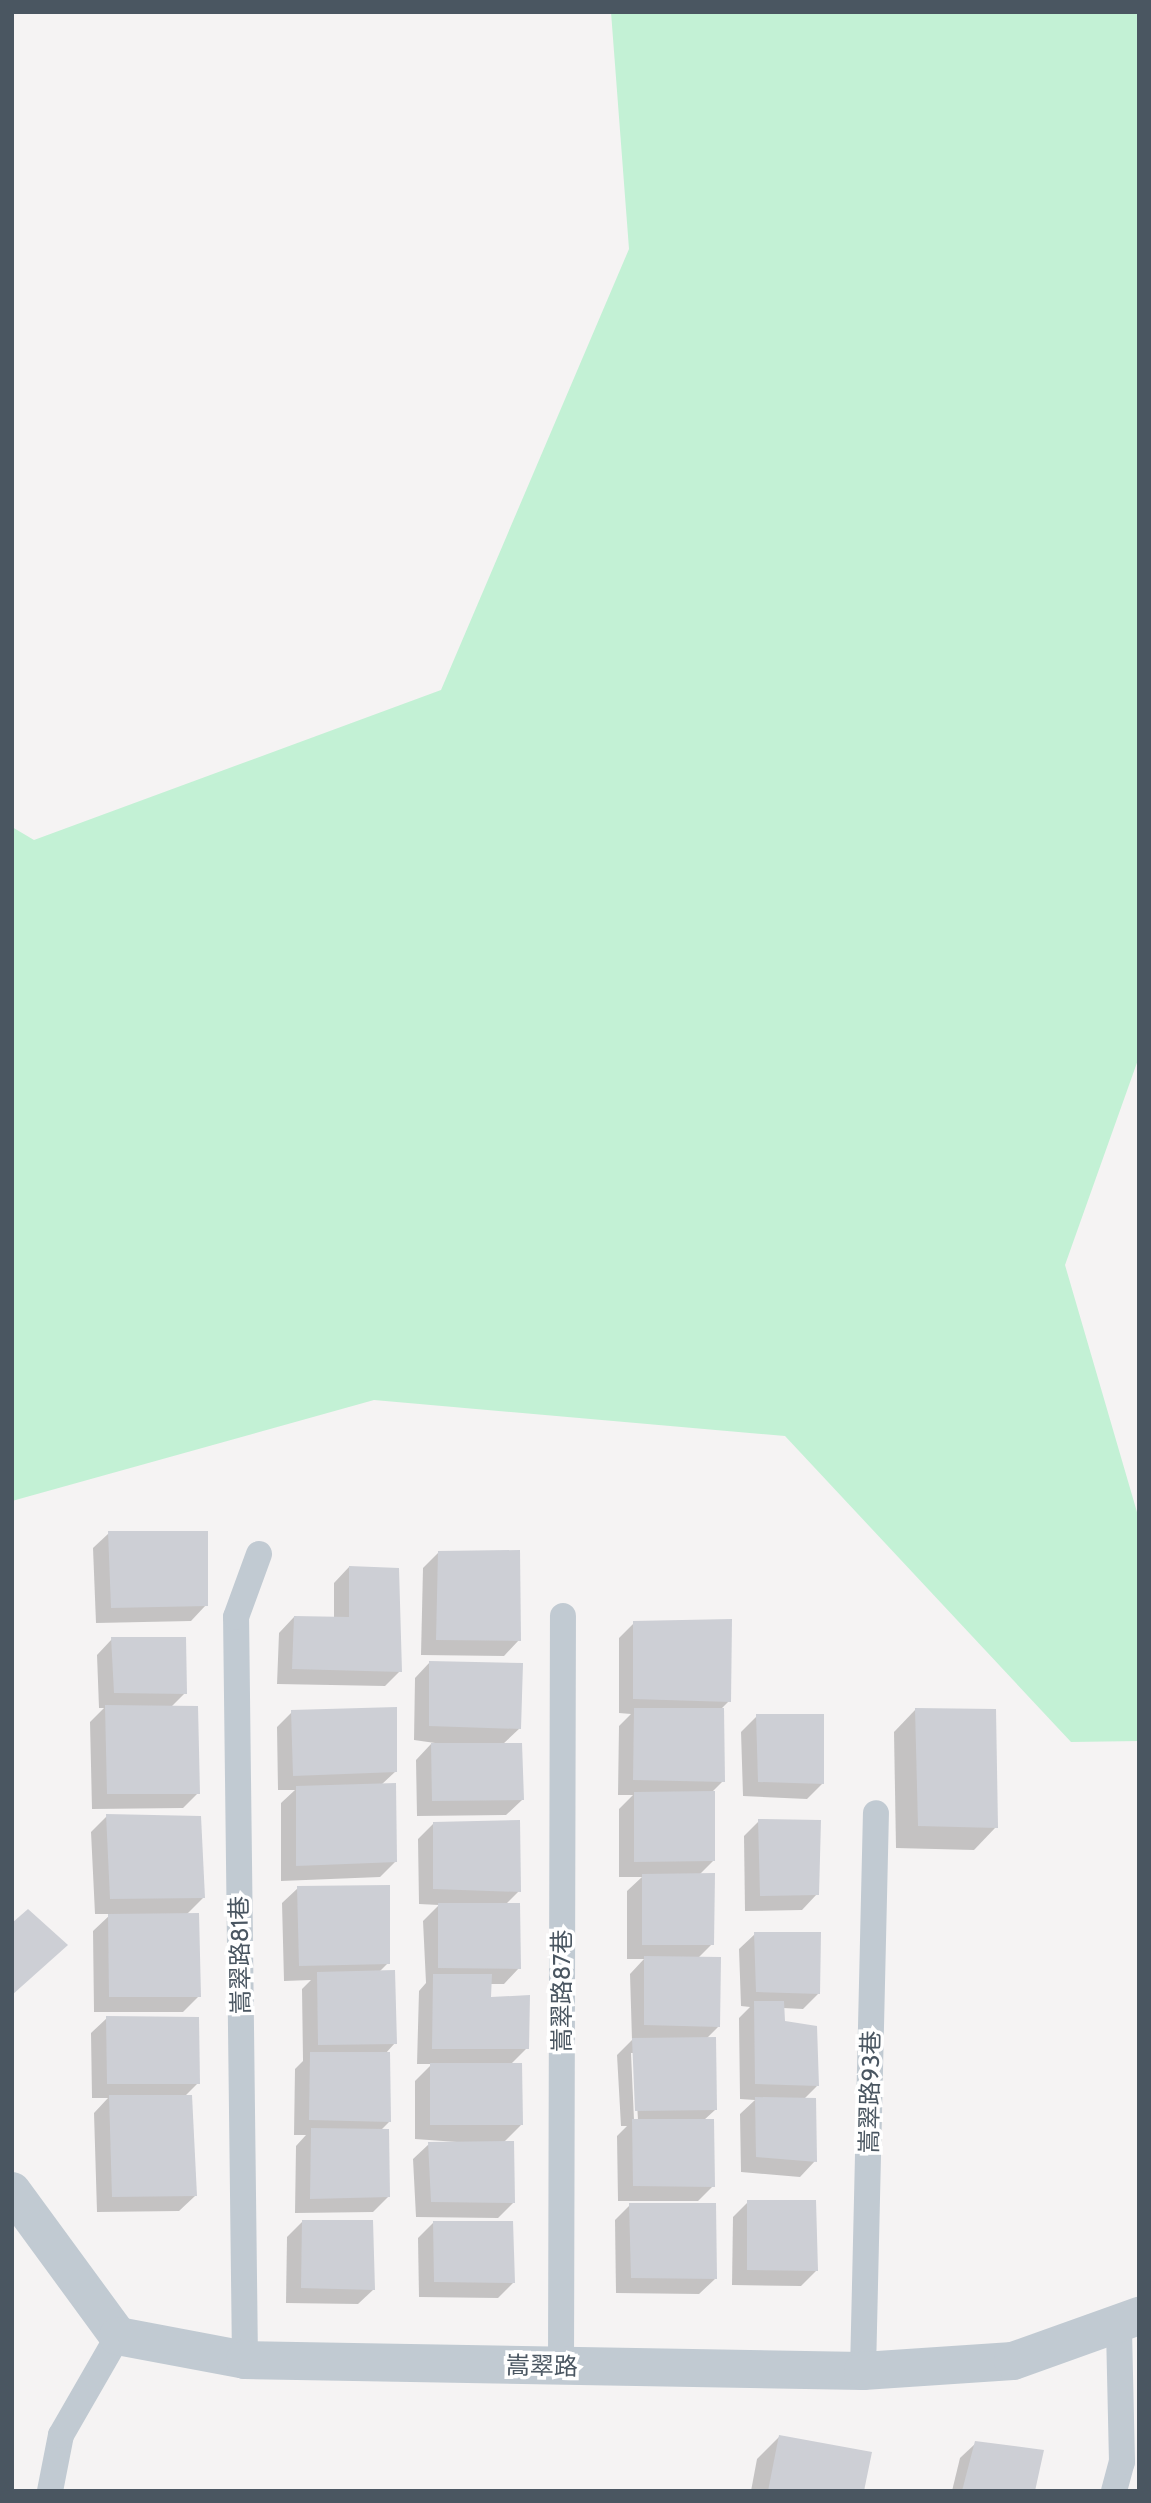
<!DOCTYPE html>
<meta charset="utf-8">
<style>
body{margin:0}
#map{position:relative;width:1151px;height:2503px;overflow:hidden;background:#f5f3f3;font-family:Cabin,"Noto Sans TC",sans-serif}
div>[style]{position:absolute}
.green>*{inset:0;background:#c3f1d5}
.shadow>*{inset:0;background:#0003}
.building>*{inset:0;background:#cdcfd5}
.lane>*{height:26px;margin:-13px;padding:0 13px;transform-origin:13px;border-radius:13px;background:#c1cad2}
.street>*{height:38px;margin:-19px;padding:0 19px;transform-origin:19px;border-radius:19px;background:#c1cad2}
span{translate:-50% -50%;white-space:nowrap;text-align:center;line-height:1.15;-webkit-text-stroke:7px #fff;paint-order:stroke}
.street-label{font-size:24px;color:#4a5661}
.frame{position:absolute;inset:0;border:14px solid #4a5661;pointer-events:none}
</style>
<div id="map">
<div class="green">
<div style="clip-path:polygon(611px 12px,1139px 12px,1139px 1057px,1065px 1265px,1139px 1519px,1139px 1741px,1071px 1742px,785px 1436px,374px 1400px,12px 1501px,12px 827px,34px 840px,441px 690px,629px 249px)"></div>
</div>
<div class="shadow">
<div style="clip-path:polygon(109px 1533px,206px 1605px,191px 1621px,96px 1623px,93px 1548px)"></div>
<div style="clip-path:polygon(439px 1552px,519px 1640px,504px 1656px,421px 1655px,423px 1568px)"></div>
<div style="clip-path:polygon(349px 1567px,400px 1671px,385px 1686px,277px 1684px,279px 1633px,294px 1617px,334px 1619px,334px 1583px)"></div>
<div style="clip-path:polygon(evenodd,634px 1623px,729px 1701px,722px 1708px,723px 1781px,713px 1791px,714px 1860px,699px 1875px,712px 1944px,697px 1959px,718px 2027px,706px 2039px,715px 2110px,704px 2120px,713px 2186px,698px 2201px,618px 2201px,617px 2136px,627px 2126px,621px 2126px,617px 2055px,632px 2040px,630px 1974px,644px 1959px,627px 1959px,627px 1891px,642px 1877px,619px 1877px,619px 1809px,633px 1795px,618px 1795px,619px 1726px,631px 1714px,619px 1713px,619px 1638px,634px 1623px,631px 2053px,634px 2053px,638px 2120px,634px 2120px,631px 2053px)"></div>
<div style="clip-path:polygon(112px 1639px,185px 1693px,171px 1707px,198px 1793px,183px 1808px,92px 1809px,90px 1722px,104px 1708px,99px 1708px,97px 1655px)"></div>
<div style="clip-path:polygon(430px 1662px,520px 1728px,503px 1744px,522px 1800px,506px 1815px,417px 1816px,416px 1760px,431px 1744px,442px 1744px,414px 1740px,415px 1678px)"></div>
<div style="clip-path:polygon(916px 1709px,996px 1827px,974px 1850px,896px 1848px,894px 1732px)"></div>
<div style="clip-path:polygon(292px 1712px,396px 1771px,381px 1785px,395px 1862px,380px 1877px,281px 1881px,281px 1803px,295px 1790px,278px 1790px,277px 1727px)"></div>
<div style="clip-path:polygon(757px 1716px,823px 1783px,807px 1799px,743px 1796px,741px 1732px)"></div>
<div style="clip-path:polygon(107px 1816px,204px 1897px,186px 1915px,199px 1996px,183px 2012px,94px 2012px,93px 1931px,111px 1914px,95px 1914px,91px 1832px)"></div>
<div style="clip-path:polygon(759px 1821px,817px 1894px,802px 1910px,745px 1911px,744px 1836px)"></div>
<div style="clip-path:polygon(433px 1824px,519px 1891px,505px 1905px,519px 1968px,504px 1984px,490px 1984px,489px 1999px,527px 2048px,511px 2064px,521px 2125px,503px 2143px,514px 2202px,498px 2218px,416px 2217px,413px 2159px,429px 2144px,471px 2143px,415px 2139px,415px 2081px,432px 2064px,417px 2064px,419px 1991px,426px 1983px,423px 1921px,439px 1905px,419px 1904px,418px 1839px)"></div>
<div style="clip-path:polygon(298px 1888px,388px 1963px,379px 1972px,395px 2043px,385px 2054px,389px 2122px,380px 2131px,389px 2196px,373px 2212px,295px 2213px,296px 2146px,306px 2135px,294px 2135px,295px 2069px,303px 2061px,302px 1989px,311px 1980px,284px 1981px,282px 1903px)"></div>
<div style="clip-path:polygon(755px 1934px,819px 1993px,803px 2009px,783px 2008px,783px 2022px,817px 2086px,804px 2099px,815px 2161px,800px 2177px,741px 2172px,740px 2114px,755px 2100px,740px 2099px,739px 2018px,750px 2007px,741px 2006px,739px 1949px)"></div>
<div style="clip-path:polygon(107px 2018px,198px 2083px,184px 2097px,195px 2196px,179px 2211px,97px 2212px,94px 2113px,108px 2098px,92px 2098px,91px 2033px)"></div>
<div style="clip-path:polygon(748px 2202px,817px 2270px,801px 2286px,732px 2285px,733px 2217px)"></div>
<div style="clip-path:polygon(630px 2205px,715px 2279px,699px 2294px,616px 2293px,615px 2220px)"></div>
<div style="clip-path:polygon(302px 2222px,374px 2289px,358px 2304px,286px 2303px,287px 2237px)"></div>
<div style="clip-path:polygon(433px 2223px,514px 2282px,498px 2298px,419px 2297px,418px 2238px)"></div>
<div style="clip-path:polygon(779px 2437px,862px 2491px,751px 2491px,757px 2459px)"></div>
<div style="clip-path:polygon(976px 2443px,1034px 2491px,952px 2491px,960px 2458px)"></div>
</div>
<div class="building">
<div style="clip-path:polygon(108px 1531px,208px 1531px,208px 1606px,111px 1608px)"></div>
<div style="clip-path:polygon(520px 1550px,521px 1641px,436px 1640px,438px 1551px)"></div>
<div style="clip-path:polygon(349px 1566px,399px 1568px,402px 1672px,292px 1669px,294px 1616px,349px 1617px)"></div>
<div style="clip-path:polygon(732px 1619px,731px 1702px,633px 1699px,633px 1621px)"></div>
<div style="clip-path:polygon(111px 1637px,186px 1637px,187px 1694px,114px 1693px)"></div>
<div style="clip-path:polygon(429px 1661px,523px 1663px,521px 1729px,429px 1726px)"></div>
<div style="clip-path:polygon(105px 1705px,198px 1706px,200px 1794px,107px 1794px)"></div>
<div style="clip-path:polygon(397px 1707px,397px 1772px,293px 1776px,291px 1710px)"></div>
<div style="clip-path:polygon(634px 1708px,724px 1708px,725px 1782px,633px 1780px)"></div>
<div style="clip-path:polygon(915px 1708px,996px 1709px,998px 1828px,918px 1826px)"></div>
<div style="clip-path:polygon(756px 1714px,824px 1714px,824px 1784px,758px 1782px)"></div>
<div style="clip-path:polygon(431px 1743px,522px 1743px,524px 1800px,432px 1801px)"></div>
<div style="clip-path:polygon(396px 1783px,397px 1862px,296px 1866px,296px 1786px)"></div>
<div style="clip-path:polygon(715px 1791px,715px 1861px,634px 1862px,634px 1792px)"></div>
<div style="clip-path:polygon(106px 1814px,201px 1816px,205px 1898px,110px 1899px)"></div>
<div style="clip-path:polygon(758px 1819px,821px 1820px,819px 1895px,760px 1896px)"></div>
<div style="clip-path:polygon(520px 1820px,521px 1892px,433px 1889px,433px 1822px)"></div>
<div style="clip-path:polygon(715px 1873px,714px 1945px,642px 1945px,642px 1874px)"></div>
<div style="clip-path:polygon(390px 1885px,390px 1964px,299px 1966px,297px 1886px)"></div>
<div style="clip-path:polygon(438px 1903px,520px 1903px,521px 1969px,438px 1968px)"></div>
<div style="clip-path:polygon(28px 1909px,68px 1945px,12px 1995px,12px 1923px)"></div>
<div style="clip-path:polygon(199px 1913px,201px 1997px,109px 1997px,108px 1914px)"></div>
<div style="clip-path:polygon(754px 1932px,821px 1932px,820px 1994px,756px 1992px)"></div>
<div style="clip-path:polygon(644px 1956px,721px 1957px,720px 2027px,644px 2025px)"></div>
<div style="clip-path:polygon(395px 1970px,397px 2044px,318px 2045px,317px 1972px)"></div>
<div style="clip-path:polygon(433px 1974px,492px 1974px,491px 1997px,530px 1995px,529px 2049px,432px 2049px)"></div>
<div style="clip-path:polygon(754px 2001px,784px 2001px,785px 2021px,817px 2026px,819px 2086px,755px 2084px)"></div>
<div style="clip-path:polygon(106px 2016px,199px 2017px,200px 2084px,107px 2084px)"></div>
<div style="clip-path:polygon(716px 2037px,717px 2110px,635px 2111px,632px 2038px)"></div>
<div style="clip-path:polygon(310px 2052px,390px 2052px,391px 2122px,309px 2120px)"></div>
<div style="clip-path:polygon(430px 2063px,522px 2063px,523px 2125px,430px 2125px)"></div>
<div style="clip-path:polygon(109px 2095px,192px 2095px,197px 2196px,112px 2197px)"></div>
<div style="clip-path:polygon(755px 2097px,816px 2098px,817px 2162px,756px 2157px)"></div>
<div style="clip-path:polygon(632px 2119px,714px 2119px,715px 2187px,633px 2186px)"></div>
<div style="clip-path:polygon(311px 2128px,389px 2129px,390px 2197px,310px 2199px)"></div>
<div style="clip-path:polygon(514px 2141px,515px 2203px,431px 2202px,428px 2142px)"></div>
<div style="clip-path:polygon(747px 2200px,816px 2200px,818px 2271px,747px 2270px)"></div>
<div style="clip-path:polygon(629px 2203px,716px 2203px,717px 2279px,631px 2278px)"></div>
<div style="clip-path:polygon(302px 2220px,373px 2220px,375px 2290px,301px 2288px)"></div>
<div style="clip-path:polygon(433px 2221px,513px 2221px,515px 2283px,434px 2282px)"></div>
<div style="clip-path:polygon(779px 2435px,872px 2452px,864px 2491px,768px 2491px)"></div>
<div style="clip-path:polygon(975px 2441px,1044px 2450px,1035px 2491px,962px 2491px)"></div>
</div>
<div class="lane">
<div style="left:245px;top:2360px;width:743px;rotate:-90.69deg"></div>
<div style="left:236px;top:1617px;width:67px;rotate:-69.9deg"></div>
<div style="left:561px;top:2366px;width:750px;rotate:-89.85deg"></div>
<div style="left:863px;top:2371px;width:558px;rotate:-88.67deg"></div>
<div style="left:50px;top:2491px;width:57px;rotate:-78.9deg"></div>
<div style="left:61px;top:2435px;width:114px;rotate:-60.1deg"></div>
<div style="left:1114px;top:2491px;width:30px;rotate:-75deg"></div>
<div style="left:1122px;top:2462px;width:136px;rotate:-91.3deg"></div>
</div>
<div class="street">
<div style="left:12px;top:2191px;width:180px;rotate:53.8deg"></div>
<div style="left:118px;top:2336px;width:129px;rotate:10.7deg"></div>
<div style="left:245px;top:2360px;width:618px;rotate:1.02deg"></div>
<div style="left:863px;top:2371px;width:150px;rotate:-3.8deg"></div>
<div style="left:1013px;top:2361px;width:134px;rotate:-19.7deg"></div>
</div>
<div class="street-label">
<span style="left:240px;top:1955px;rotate:-91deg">嵩翠路81巷</span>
<span style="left:562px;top:1991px;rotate:-90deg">嵩翠路87巷</span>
<span style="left:870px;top:2092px;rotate:-89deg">嵩翠路93巷</span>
<span style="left:542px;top:2366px;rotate:1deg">嵩翠路</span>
</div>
<div class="frame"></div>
</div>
